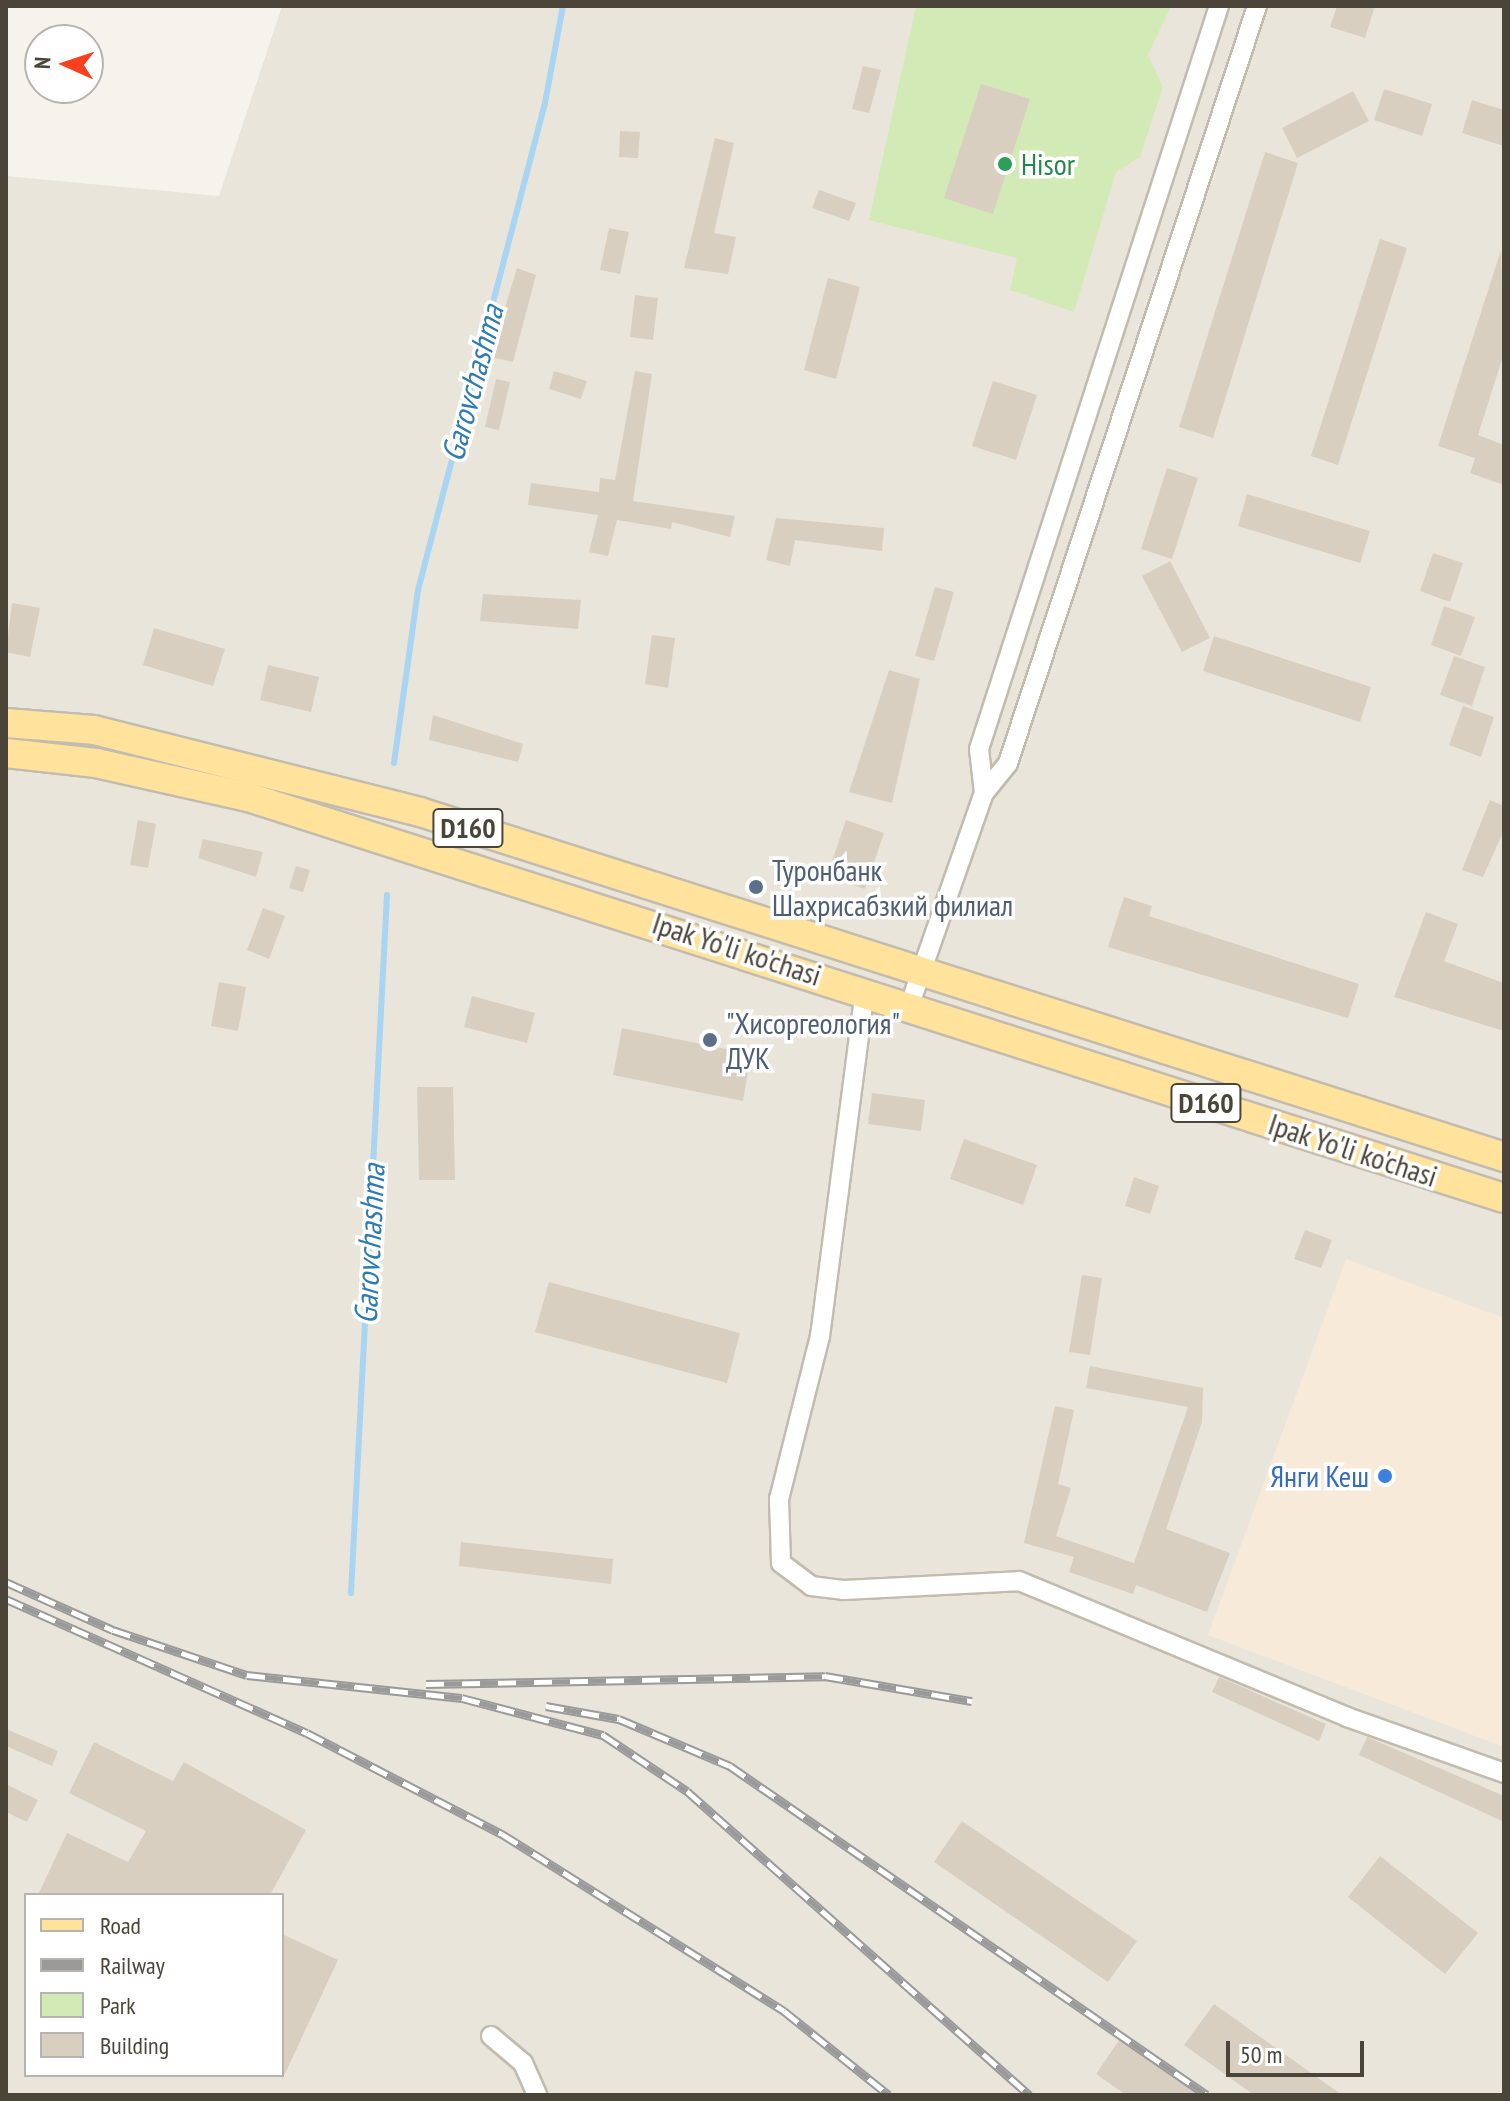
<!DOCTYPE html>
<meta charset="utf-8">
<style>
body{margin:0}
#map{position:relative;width:1510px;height:2101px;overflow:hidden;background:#f6f3ec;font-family:"PT Sans Narrow",sans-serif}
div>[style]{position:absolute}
.residential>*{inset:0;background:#eae5da}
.commercial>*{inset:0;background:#f7ead8}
.green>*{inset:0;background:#d2eab5}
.stream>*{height:6px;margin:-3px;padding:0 3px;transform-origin:3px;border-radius:3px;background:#a9d4f2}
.building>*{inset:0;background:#d8cfc1}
.roads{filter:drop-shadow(2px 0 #c2bbae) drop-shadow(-2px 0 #c2bbae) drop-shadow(0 2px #c2bbae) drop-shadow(0 -2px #c2bbae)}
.street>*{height:18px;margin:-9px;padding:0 9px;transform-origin:9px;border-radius:9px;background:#fff}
.primary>*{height:28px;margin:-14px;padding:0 14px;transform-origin:14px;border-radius:14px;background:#ffe39c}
.rail>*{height:9px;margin-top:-4.5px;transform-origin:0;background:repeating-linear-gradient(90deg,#fff 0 18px,#9a9a9a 0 36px);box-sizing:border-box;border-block:2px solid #9a9a9a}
.dots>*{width:22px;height:22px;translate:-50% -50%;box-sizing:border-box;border:4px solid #fff;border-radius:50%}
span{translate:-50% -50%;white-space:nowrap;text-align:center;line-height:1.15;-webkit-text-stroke:7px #fff;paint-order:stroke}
.shield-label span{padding:2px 6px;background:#fff;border:2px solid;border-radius:6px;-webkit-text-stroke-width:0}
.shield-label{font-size:28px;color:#4b4439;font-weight:700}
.leisure-label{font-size:30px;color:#27864d}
.left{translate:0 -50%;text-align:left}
.service-label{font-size:30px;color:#4e5e75}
.street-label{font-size:30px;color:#4b4439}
.shop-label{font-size:30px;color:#366cbe}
.right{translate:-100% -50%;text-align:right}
.water-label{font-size:32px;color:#2e7ab2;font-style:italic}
.frame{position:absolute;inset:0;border:8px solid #4b4439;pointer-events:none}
.legend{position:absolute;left:24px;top:1893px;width:260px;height:184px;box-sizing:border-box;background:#fff;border:2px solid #b7b4b0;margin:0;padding:10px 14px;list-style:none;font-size:24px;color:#4b4439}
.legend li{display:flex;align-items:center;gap:16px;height:40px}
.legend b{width:40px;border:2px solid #b7b4b0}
.north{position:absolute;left:24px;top:24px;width:80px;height:80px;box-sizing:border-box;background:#fff;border:2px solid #b7b4b0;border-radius:50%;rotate:273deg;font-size:22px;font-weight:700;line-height:32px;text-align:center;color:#4b4439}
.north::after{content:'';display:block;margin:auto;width:28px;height:36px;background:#fc3f1d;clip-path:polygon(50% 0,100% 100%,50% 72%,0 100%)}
.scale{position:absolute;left:1226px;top:2041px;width:138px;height:36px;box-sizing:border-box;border:4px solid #4b4439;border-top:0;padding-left:10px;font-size:24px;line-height:28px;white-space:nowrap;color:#4b4439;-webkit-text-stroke:6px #fff;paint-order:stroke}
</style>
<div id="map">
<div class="residential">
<div style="clip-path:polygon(evenodd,282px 6px,1504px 6px,1504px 2095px,6px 2095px,6px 176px,219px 196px,282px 6px,26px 1895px,282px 1895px,282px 2075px,26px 2075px,26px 1895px)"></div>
</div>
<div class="commercial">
<div style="clip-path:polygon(1346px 1259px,1504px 1318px,1504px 1747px,1208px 1635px)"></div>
</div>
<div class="green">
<div style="clip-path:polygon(916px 6px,1171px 6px,1148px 55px,1163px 87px,1140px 157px,1116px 172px,1074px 312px,1010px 290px,1017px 258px,869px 220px)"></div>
</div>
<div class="stream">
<div style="left:394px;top:763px;width:175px;rotate:-82.1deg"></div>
<div style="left:418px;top:590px;width:503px;rotate:-75.38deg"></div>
<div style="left:545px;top:103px;width:99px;rotate:-79.5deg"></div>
<div style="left:351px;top:1593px;width:699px;rotate:-87.05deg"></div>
</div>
<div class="building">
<div style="clip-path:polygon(1337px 6px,1375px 6px,1365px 38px,1330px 27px)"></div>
<div style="clip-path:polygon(863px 66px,881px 70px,869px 113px,852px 109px)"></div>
<div style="clip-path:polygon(981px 84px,1030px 99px,993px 214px,944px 198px)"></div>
<div style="clip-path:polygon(1384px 89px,1432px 104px,1422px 136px,1374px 120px)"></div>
<div style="clip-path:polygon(1353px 91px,1369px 121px,1297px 158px,1282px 128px)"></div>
<div style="clip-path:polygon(1472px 100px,1504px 110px,1504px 146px,1462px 133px)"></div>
<div style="clip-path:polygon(620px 131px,640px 132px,638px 158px,619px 157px)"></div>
<div style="clip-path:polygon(715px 138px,734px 143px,714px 233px,736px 237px,728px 274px,684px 268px)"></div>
<div style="clip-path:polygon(1265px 152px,1298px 163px,1213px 438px,1179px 427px)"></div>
<div style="clip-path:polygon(819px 190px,856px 203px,849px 221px,812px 208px)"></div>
<div style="clip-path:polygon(609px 228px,629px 232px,620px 274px,600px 270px)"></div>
<div style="clip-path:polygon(1380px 239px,1407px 248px,1338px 465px,1311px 456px)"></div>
<div style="clip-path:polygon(1501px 250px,1504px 353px,1478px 435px,1504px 445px,1504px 485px,1470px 473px,1475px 458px,1438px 446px)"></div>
<div style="clip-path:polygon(517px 268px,536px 275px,513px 362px,490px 357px)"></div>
<div style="clip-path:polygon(828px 278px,860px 287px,836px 379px,804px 370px)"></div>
<div style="clip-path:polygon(635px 295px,658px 298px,653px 340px,630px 337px)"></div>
<div style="clip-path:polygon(554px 371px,587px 381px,581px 399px,549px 389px)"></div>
<div style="clip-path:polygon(635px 371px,652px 374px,633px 501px,735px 516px,730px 537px,672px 522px,671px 529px,617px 520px,608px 556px,589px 552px,598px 515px,528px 505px,531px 483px,599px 492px,600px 478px,615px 480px)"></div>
<div style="clip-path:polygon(496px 379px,510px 382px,499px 430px,485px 427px)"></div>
<div style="clip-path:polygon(993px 381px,1037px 395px,1016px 460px,972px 446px)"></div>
<div style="clip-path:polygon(1167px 468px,1198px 478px,1172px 559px,1141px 549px)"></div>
<div style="clip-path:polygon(1247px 494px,1370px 531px,1360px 563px,1238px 526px)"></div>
<div style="clip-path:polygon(776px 518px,884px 528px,882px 551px,795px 540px,790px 566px,766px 560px)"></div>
<div style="clip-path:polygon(1433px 553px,1463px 563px,1450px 602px,1420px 591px)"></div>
<div style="clip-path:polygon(1170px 561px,1210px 638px,1182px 652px,1142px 576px)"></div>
<div style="clip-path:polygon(935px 587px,954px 592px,934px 661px,915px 656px)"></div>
<div style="clip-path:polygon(483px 594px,581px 600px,578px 629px,480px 621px)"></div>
<div style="clip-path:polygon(12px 603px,40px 608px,30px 657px,6px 652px)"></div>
<div style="clip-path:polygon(1444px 606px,1475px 617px,1461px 656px,1431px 645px)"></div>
<div style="clip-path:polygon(154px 628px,225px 649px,213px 686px,143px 665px)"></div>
<div style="clip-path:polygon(652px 635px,675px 638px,668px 688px,645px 684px)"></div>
<div style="clip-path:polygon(1214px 636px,1371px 687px,1360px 722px,1203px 671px)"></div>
<div style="clip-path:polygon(1454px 656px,1485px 667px,1472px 706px,1440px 695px)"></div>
<div style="clip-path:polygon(268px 665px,319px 677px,311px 712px,260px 700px)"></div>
<div style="clip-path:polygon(889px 670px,920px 679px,892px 803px,849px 792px)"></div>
<div style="clip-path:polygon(1463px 706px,1494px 717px,1481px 757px,1449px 745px)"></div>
<div style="clip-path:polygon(433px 715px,523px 744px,518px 762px,429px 740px)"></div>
<div style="clip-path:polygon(1490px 800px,1504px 806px,1504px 830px,1483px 877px,1462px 870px)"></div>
<div style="clip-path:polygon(138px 820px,156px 824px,148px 868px,130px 865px)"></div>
<div style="clip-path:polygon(846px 820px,884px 833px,865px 889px,827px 876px)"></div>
<div style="clip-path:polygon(203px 839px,263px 852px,256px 877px,198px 858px)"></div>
<div style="clip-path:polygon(296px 866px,310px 870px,303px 892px,289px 888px)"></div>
<div style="clip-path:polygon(1124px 897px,1152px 906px,1149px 916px,1359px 984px,1348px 1018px,1108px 947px)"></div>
<div style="clip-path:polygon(263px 908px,285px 916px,269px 959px,247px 950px)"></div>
<div style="clip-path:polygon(1426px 912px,1458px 924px,1444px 961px,1504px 983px,1504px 1031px,1394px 997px)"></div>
<div style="clip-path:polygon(219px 982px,246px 987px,238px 1031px,211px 1026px)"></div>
<div style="clip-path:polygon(472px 996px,535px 1013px,527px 1043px,464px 1027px)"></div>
<div style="clip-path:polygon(622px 1028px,751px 1054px,743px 1101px,613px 1075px)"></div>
<div style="clip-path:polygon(417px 1087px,453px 1087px,455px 1180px,419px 1180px)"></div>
<div style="clip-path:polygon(872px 1093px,925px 1100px,921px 1131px,868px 1124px)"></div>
<div style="clip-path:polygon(964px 1139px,1037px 1165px,1023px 1205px,950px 1179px)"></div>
<div style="clip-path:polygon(1134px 1177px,1159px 1186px,1150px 1214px,1125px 1206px)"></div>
<div style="clip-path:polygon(1305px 1230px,1332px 1240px,1321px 1268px,1294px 1259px)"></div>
<div style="clip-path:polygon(1082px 1275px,1102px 1278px,1090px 1355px,1069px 1352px)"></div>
<div style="clip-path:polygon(549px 1282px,740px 1333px,727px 1383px,535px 1332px)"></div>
<div style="clip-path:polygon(1090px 1366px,1203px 1388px,1202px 1422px,1166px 1529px,1230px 1553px,1207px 1612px,1136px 1585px,1133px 1594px,1069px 1572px,1074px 1557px,1024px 1543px,1055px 1406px,1074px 1410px,1058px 1484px,1071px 1488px,1056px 1536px,1134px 1563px,1188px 1407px,1086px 1388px)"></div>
<div style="clip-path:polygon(461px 1542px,613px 1559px,611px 1584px,459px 1566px)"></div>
<div style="clip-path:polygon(1219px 1677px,1326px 1724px,1319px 1741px,1212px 1692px)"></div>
<div style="clip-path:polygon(6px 1729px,58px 1751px,52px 1766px,6px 1746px)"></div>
<div style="clip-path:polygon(1367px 1737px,1504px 1796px,1504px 1822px,1359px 1755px)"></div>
<div style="clip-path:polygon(94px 1742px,173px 1781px,184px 1762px,306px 1830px,270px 1895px,38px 1895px,67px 1833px,128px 1862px,146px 1831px,69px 1793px)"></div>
<div style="clip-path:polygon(6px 1784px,38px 1800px,27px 1822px,6px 1812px)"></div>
<div style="clip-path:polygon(962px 1821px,1137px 1941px,1108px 1982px,934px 1862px)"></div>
<div style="clip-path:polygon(1380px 1856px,1478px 1933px,1445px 1974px,1348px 1897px)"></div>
<div style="clip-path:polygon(282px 1934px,338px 1960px,282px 2080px)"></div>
<div style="clip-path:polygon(1214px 2004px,1342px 2095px,1254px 2095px,1184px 2045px)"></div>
<div style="clip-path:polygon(1120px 2039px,1199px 2095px,1126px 2095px,1096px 2074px)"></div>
</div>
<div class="roads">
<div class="street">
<div style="left:984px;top:793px;width:44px;rotate:-96.5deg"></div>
<div style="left:979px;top:749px;width:781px;rotate:-72.1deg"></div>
<div style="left:865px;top:990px;width:349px;rotate:97.4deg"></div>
<div style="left:820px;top:1336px;width:168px;rotate:104.1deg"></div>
<div style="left:779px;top:1499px;width:64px;rotate:88.2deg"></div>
<div style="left:781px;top:1563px;width:38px;rotate:37deg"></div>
<div style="left:811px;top:1586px;width:32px;rotate:7deg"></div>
<div style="left:843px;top:1590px;width:176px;rotate:-2.9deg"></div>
<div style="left:1019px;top:1581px;width:355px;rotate:22.5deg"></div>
<div style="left:1347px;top:1717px;width:167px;rotate:19.6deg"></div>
<div style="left:910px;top:1004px;width:224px;rotate:-70.7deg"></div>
<div style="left:984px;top:793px;width:38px;rotate:-51deg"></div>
<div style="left:1008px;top:763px;width:797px;rotate:-71.79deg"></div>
<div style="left:491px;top:2036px;width:42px;rotate:40.2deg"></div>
<div style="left:523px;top:2063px;width:35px;rotate:66deg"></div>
</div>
<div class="primary">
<div style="left:6px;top:723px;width:88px;rotate:4.5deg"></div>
<div style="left:94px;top:730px;width:336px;rotate:14.1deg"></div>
<div style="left:420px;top:812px;width:1138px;rotate:17.65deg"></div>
<div style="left:6px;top:753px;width:91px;rotate:6.3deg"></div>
<div style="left:96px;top:763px;width:156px;rotate:12.6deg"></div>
<div style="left:248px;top:797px;width:1318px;rotate:17.71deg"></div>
</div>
</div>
<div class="rail">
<div style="left:6px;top:1582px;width:117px;rotate:24.2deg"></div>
<div style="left:113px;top:1630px;width:141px;rotate:18.6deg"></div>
<div style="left:247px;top:1675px;width:216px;rotate:6.1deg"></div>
<div style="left:462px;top:1698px;width:146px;rotate:14.7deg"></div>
<div style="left:603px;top:1735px;width:101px;rotate:33.7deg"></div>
<div style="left:687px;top:1791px;width:458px;rotate:41.6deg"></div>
<div style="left:6px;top:1599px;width:329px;rotate:24deg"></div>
<div style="left:307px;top:1733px;width:220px;rotate:27.4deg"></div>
<div style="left:502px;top:1834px;width:333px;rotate:32.1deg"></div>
<div style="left:784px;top:2011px;width:134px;rotate:38.7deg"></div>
<div style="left:426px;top:1684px;width:399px;rotate:-1.1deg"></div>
<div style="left:825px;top:1676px;width:149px;rotate:9.7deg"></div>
<div style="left:546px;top:1706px;width:74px;rotate:10.1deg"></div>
<div style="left:619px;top:1719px;width:121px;rotate:22.9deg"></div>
<div style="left:730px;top:1766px;width:579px;rotate:34.6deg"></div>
</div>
<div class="dots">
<div style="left:1005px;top:164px;background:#2e9e5b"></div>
<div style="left:756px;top:887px;background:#5c6f8a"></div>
<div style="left:710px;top:1040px;background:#5c6f8a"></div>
<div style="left:1385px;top:1476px;background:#3f7fe0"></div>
</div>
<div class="shield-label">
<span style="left:468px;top:828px">D160</span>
<span style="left:1206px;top:1103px">D160</span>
</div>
<div class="leisure-label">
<span class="left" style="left:1021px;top:164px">Hisor</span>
</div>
<div class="service-label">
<span class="left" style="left:772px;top:887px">Туронбанк<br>Шахрисабзкий филиал</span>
<span class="left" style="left:726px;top:1040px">"Хисоргеология"<br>ДУК</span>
</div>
<div class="street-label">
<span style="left:737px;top:949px;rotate:18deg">Ipak Yo'li ko'chasi</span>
<span style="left:1353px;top:1150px;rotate:18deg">Ipak Yo'li ko'chasi</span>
</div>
<div class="shop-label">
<span class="right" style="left:1369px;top:1476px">Янги Кеш</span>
</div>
<div class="water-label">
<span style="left:472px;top:383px;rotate:-75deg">Garovchashma</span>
<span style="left:369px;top:1244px;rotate:-87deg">Garovchashma</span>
</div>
<div class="frame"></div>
<ul class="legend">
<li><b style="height:10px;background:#ffe39c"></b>Road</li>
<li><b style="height:10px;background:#9a9a9a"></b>Railway</li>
<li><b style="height:22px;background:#d2eab5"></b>Park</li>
<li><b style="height:22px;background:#d8cfc1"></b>Building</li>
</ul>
<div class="north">N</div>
<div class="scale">50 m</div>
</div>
